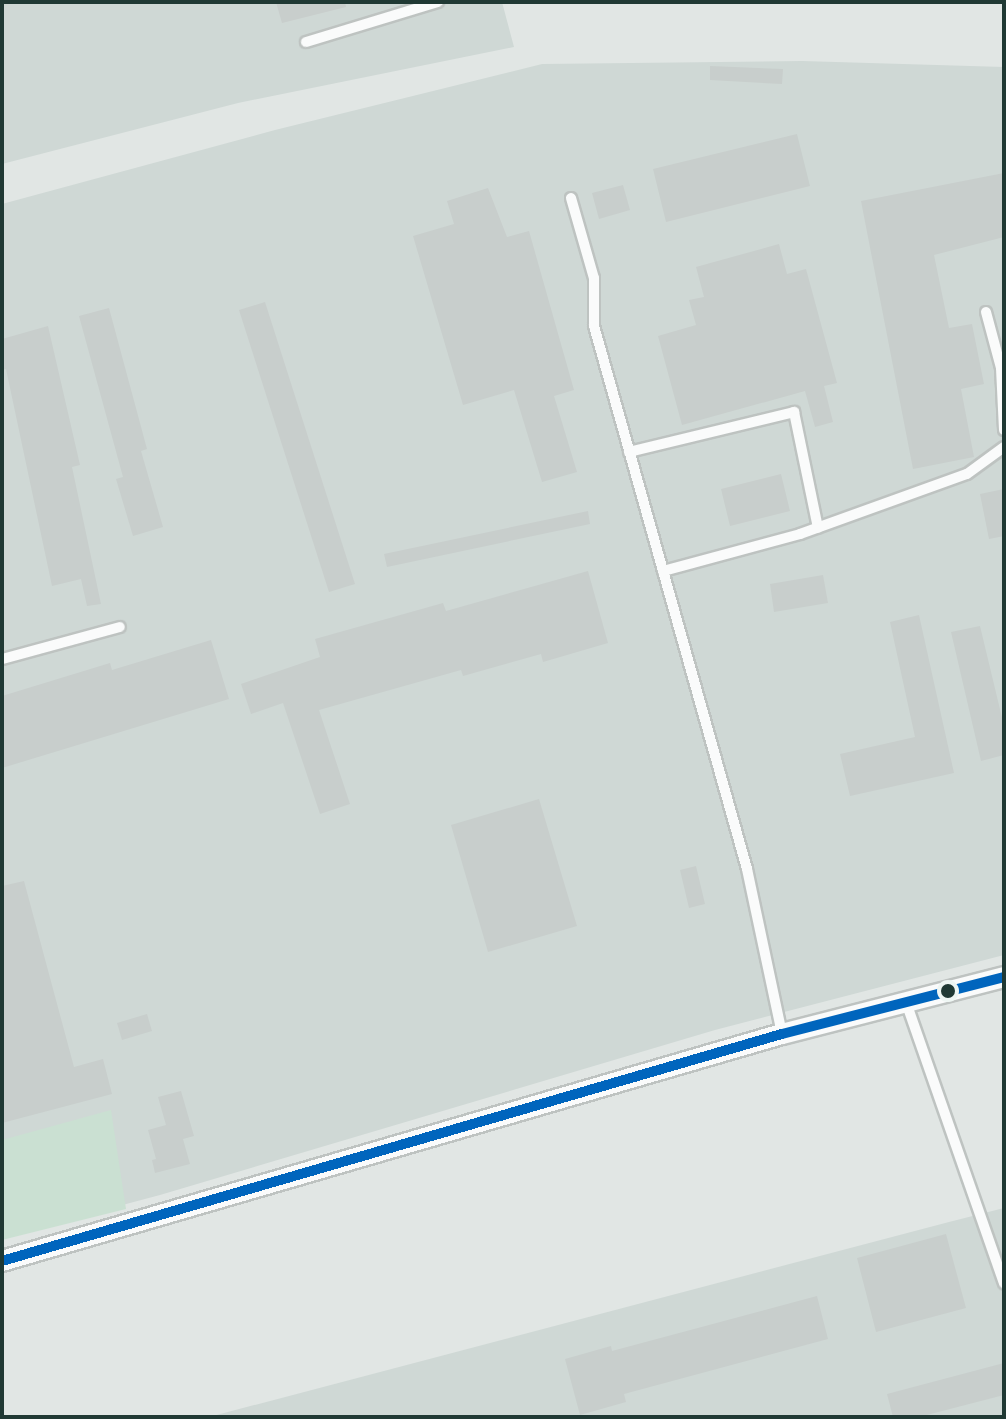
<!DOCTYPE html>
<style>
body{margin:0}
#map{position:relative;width:1006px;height:1419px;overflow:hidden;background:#e1e6e4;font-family:"Alegreya Sans",sans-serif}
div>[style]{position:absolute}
.built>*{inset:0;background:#cfd8d5}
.green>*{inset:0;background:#cae0d2}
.building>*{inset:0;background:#c8cecc}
.roads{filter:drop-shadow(2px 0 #bec3c1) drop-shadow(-2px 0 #bec3c1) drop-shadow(0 2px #bec3c1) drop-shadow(0 -2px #bec3c1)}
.lane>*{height:10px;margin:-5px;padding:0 5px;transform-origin:5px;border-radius:5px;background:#fafbfb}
.street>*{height:20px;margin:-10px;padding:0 10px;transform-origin:10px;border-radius:10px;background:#fafbfb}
.bus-1>*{height:10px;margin:-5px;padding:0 5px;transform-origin:5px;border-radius:5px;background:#0065bd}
.dots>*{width:22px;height:22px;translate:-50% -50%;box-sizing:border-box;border:4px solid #eef6f3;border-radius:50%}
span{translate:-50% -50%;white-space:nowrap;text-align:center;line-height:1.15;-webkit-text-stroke:8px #eef6f3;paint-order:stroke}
.frame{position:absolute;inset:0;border:4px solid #203934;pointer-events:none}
</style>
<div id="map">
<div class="built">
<div style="clip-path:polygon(2px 2px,502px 2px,514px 47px,238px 103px,2px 164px)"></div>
<div style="clip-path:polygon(802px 61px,1004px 67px,1004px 955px,715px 1030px,160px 1195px,2px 1237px,2px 204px,275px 130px,542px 64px)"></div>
<div style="clip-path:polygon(1004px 1208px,1004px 1417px,209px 1417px,949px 1222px)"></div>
</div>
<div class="green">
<div style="clip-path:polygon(111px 1110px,126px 1209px,2px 1240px,2px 1140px)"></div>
</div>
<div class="building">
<div style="clip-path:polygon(276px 2px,345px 2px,346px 7px,282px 23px)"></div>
<div style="clip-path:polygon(710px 66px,783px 69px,782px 84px,710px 80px)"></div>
<div style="clip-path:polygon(797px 134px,810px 186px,666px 222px,653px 169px)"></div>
<div style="clip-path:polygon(1004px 173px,1004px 237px,934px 255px,949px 328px,972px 324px,984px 384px,961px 389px,974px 457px,913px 469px,861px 201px)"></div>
<div style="clip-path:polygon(623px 185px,630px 210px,599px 219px,592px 193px)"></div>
<div style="clip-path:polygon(488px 188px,507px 237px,529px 231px,574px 390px,554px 396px,577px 472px,542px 482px,514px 390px,463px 405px,413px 236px,454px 224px,447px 201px)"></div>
<div style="clip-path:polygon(779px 244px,787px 274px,806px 269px,837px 383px,824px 386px,833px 422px,815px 427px,805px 391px,682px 425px,658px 336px,696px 325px,689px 300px,704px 297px,696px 267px)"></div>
<div style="clip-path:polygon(265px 302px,355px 584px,329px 592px,239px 310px)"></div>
<div style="clip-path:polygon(109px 308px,147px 449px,141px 451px,163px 527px,133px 536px,116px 479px,123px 477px,79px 316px)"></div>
<div style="clip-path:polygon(48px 326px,80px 465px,72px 467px,101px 604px,87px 606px,81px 579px,52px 586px,6px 369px,2px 370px,2px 339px)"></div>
<div style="clip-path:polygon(781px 474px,790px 511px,730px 526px,721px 489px)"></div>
<div style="clip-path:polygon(1004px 489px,1004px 536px,989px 539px,980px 494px)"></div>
<div style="clip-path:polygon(588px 511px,590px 524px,387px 567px,384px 554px)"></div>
<div style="clip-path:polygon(588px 571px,608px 643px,543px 662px,541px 654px,463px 676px,461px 670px,319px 710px,350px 804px,320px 814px,283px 703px,251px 714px,241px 684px,320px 657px,315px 639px,443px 603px,446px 611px)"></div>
<div style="clip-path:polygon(823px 575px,828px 603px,774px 612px,770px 584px)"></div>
<div style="clip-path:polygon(919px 615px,954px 773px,850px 796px,840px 754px,915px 737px,890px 622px)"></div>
<div style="clip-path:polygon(980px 626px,1004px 726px,1004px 755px,981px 761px,951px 632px)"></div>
<div style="clip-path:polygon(211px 640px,229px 699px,2px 768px,2px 696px,110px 663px,112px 670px)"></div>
<div style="clip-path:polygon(539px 799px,577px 926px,488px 952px,451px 825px)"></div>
<div style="clip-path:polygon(696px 866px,705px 904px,689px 908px,680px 870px)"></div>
<div style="clip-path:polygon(24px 881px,74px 1067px,103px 1059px,112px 1094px,2px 1123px,2px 886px)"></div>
<div style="clip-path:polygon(147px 1014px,152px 1031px,122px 1040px,117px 1023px)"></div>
<div style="clip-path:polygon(181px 1091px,194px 1136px,183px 1139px,190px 1164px,155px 1173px,152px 1160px,156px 1159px,148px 1130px,166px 1125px,158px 1097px)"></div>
<div style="clip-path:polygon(946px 1234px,966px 1308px,876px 1332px,857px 1258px)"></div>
<div style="clip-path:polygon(817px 1296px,828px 1339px,624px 1394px,626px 1402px,580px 1415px,565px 1359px,611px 1346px,612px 1351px)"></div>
<div style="clip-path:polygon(1004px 1363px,1004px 1395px,919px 1417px,893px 1417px,887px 1394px)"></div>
</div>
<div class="roads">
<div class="lane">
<div style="left:306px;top:42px;width:138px;rotate:-16.9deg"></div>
<div style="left:571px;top:198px;width:83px;rotate:74deg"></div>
<div style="left:594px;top:278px;width:48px;rotate:90deg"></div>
<div style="left:594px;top:326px;width:564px;rotate:74.26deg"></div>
<div style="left:747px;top:869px;width:169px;rotate:78deg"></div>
<div style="left:986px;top:312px;width:58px;rotate:75deg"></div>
<div style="left:1001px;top:368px;width:62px;rotate:87.2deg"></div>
<div style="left:629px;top:452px;width:170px;rotate:-13.6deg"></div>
<div style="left:794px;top:412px;width:118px;rotate:78.3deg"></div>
<div style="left:663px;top:571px;width:142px;rotate:-15.1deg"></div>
<div style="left:800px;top:534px;width:177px;rotate:-19.8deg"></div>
<div style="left:967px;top:474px;width:46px;rotate:-36.1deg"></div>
<div style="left:2px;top:659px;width:122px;rotate:-15.2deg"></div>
<div style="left:906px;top:1002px;width:298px;rotate:70.8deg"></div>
</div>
<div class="street">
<div style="left:2px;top:1261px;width:812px;rotate:-16.23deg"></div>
<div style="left:782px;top:1034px;width:229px;rotate:-14.4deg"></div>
</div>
</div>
<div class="bus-1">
<div style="left:2px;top:1261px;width:812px;rotate:-16.23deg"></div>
<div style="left:782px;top:1034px;width:229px;rotate:-14.4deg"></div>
</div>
<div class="dots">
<div style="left:948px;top:991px;background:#203934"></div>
</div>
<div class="frame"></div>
</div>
